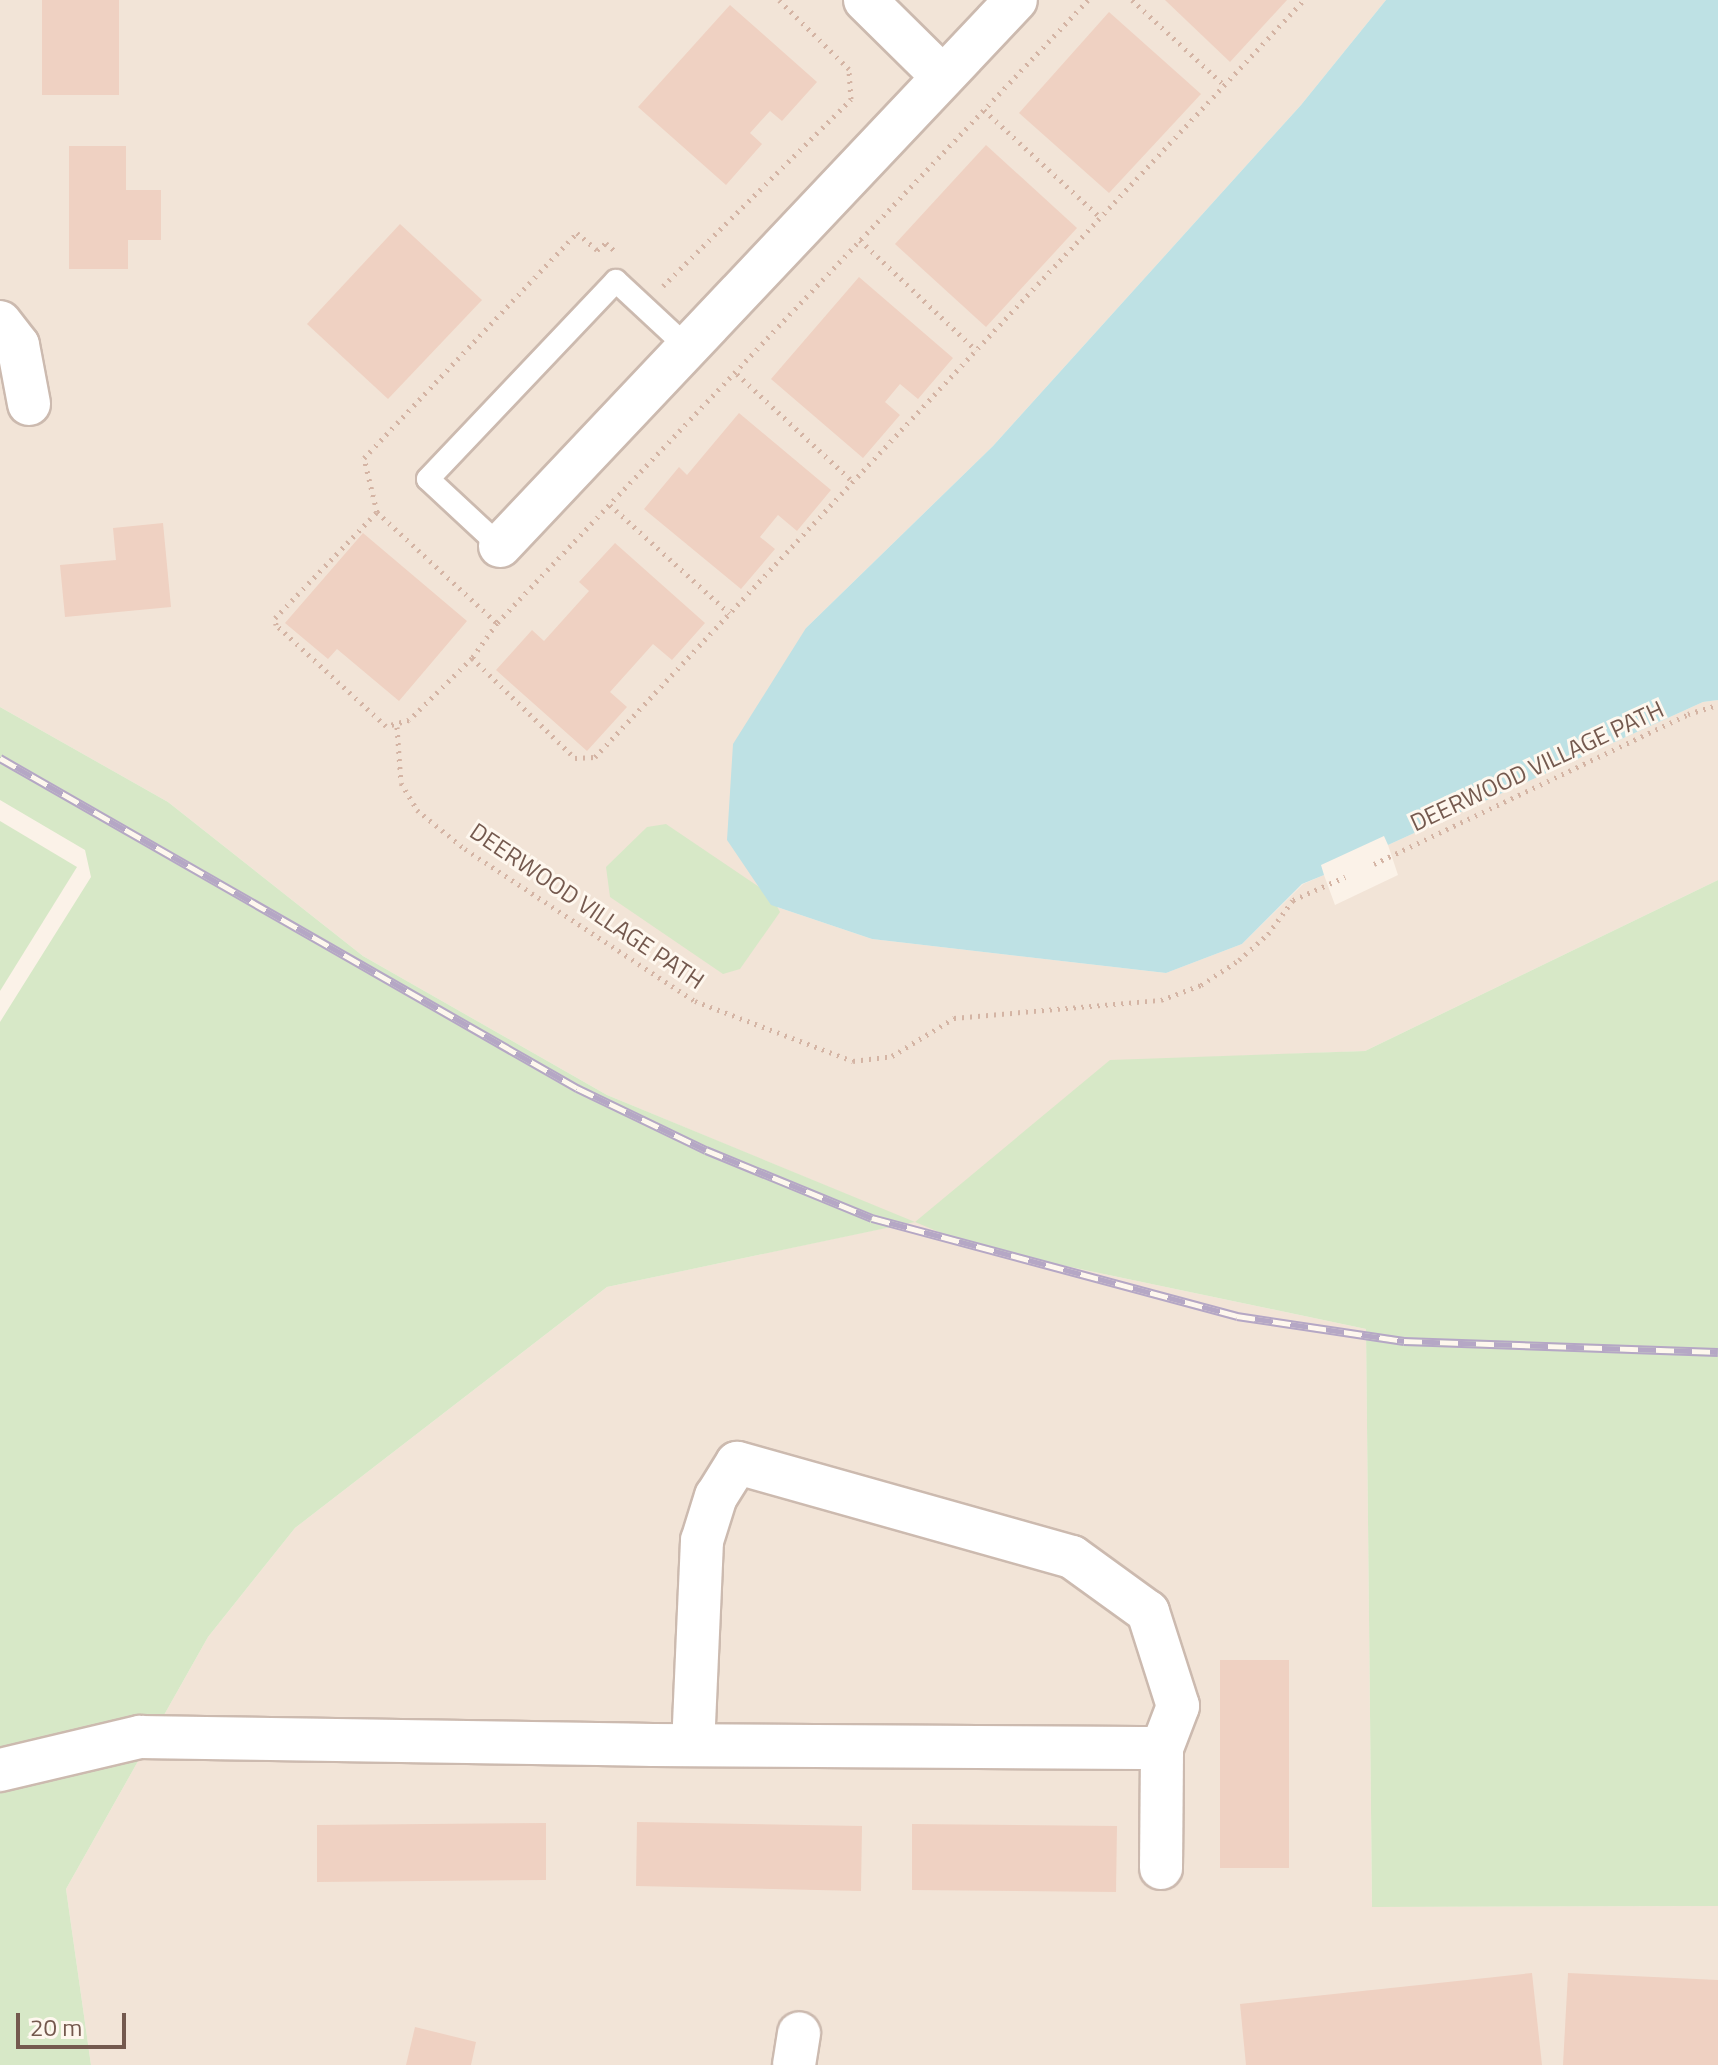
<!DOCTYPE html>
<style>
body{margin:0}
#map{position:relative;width:1718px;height:2065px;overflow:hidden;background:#fbf2e8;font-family:"Titillium Web",sans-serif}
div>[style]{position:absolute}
.residential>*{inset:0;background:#f2e4d7}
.green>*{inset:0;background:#d7e8c7}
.water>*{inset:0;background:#bee1e4}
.building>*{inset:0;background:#efd1c2}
.path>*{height:5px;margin-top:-2.5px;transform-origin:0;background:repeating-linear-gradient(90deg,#d4b4a4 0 2px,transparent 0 8px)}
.roads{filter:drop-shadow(2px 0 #ccbaaf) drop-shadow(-2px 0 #ccbaaf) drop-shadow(0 2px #ccbaaf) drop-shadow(0 -2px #ccbaaf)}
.lane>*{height:22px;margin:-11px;padding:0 11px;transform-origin:11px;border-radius:11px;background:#fff}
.street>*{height:42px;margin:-21px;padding:0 21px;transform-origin:21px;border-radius:21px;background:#fff}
.rail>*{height:9px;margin-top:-4.5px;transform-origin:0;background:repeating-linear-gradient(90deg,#fef7ee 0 18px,#b5a7c5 0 36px);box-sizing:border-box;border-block:2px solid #b5a7c5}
span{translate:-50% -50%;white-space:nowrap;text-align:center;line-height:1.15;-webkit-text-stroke:6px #fef7ee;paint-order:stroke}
.street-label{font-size:24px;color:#74594e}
.scale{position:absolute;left:16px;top:2013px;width:110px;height:36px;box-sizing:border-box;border:4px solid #74594e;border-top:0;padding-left:10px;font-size:24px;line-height:28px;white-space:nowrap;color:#74594e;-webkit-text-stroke:6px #fef7ee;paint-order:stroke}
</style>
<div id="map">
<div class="residential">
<div style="clip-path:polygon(0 0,1386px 0,1301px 105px,993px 446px,806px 628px,771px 905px,872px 939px,1166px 973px,1242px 944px,1303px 884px,1324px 875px,1335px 905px,1398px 875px,1388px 845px,1703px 702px,1718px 700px,1718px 880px,1365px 1051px,1110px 1061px,975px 1247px,1366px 1329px,1372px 1907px,1718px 1906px,1718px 2065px,91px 2065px,66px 1889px,208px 1637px,295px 1528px,607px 1287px,913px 1222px,607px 1095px,363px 956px,168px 802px,0 707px)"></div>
</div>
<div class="green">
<div style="clip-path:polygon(0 707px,168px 802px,363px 956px,607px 1095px,915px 1222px,1110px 1060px,1365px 1051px,1718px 880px,1718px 1906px,1372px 1907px,1366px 1329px,975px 1247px,915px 1222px,607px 1287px,295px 1528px,208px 1637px,66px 1889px,91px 2065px,0 2065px,0 1022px,91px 877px,85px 850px,0 800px)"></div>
<div style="clip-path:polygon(0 821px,77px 867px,0 991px)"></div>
<div style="clip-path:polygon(666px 824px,771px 895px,780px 912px,740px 969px,723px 974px,610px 897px,606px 867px,647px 827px)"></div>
</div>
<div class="water">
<div style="clip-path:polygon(1386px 0,1718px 0,1718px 700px,1703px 702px,1388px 845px,1384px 836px,1321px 865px,1324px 875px,1302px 884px,1242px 944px,1166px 973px,872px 939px,771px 905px,727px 840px,733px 744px,806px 628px,993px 446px,1301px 105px)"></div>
</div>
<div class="building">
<div style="clip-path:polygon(42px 0,119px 0,119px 95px,42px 95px)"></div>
<div style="clip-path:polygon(1165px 0,1287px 0,1230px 62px)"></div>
<div style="clip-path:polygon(730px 5px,817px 82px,782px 121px,770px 111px,750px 133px,762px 144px,726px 185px,638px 107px)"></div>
<div style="clip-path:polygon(1109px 12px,1201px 94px,1109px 193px,1019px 113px)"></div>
<div style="clip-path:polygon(986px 145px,1077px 228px,986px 327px,895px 244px)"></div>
<div style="clip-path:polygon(69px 146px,126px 146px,126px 190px,161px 190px,161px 240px,128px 240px,128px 269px,69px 269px)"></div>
<div style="clip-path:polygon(400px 224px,482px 300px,388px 399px,307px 324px)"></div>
<div style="clip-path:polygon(859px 277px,953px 358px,918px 399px,900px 384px,885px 402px,900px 415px,863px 458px,771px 379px)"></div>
<div style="clip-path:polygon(739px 413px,831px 490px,797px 531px,778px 515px,760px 537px,775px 549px,741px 589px,644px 509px,679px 467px,687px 475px)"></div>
<div style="clip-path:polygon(163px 523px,171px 607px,65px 617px,60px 565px,116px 560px,113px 528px)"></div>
<div style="clip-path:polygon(363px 533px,467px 621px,399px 701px,337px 649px,328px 659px,285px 623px)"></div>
<div style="clip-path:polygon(615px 543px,705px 623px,672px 660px,653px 644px,610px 692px,627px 707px,587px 751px,496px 670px,532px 630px,544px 641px,589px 591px,579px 582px)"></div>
<div style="clip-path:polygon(1220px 1660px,1289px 1660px,1289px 1868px,1220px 1868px)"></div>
<div style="clip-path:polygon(637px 1822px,862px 1826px,861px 1891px,636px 1886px)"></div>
<div style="clip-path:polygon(546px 1823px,546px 1880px,317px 1882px,317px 1825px)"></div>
<div style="clip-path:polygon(912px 1824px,1117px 1826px,1116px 1892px,912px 1890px)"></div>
<div style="clip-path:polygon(1532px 1973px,1542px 2065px,1246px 2065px,1240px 2004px)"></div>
<div style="clip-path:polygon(1568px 1973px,1718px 1980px,1718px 2065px,1563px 2065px)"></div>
<div style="clip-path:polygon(415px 2027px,476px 2042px,471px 2065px,406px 2065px)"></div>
</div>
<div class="path">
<div style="left:1088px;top:0;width:859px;rotate:133.49deg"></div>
<div style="left:497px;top:623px;width:43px;rotate:125.5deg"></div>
<div style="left:472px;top:658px;width:144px;rotate:44.2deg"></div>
<div style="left:575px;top:758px;width:20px;rotate:-3deg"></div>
<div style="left:595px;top:757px;width:1037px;rotate:-46.88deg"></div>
<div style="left:1132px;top:0;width:125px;rotate:42.7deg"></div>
<div style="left:984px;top:110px;width:158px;rotate:42.7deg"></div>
<div style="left:860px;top:240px;width:160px;rotate:43.5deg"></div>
<div style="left:663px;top:286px;width:265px;rotate:-44.8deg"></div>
<div style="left:851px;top:99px;width:30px;rotate:-94deg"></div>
<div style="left:849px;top:69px;width:98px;rotate:-135.4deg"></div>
<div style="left:737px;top:374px;width:157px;rotate:42.9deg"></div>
<div style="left:610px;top:505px;width:161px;rotate:42.2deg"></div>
<div style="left:377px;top:512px;width:56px;rotate:-103.5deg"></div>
<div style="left:364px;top:458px;width:310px;rotate:-46.6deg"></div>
<div style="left:577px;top:233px;width:26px;rotate:40deg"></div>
<div style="left:597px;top:250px;width:11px;rotate:-38deg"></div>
<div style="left:606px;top:243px;width:15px;rotate:42deg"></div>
<div style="left:472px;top:658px;width:88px;rotate:135.5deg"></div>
<div style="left:409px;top:720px;width:24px;rotate:165deg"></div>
<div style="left:386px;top:726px;width:149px;rotate:-137.4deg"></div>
<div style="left:276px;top:625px;width:7px;rotate:-98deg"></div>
<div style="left:275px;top:618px;width:147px;rotate:-46.1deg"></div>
<div style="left:377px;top:512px;width:163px;rotate:42.8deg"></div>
<div style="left:397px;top:727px;width:56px;rotate:85.9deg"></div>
<div style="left:401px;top:783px;width:31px;rotate:59deg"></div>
<div style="left:417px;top:810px;width:62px;rotate:39.1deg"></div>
<div style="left:465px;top:849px;width:276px;rotate:33.5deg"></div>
<div style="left:695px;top:1001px;width:169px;rotate:20.8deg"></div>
<div style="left:853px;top:1061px;width:39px;rotate:-7deg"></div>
<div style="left:892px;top:1056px;width:73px;rotate:-31.5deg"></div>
<div style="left:954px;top:1018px;width:208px;rotate:-5deg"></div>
<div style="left:1161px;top:1000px;width:43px;rotate:-20.6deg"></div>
<div style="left:1201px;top:985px;width:45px;rotate:-33.3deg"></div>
<div style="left:1239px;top:960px;width:39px;rotate:-42deg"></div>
<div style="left:1268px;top:934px;width:42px;rotate:-53.7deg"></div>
<div style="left:1293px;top:900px;width:57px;rotate:-23.9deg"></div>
<div style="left:1374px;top:864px;width:348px;rotate:-25.5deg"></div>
<div style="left:1688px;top:714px;width:31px;rotate:-17deg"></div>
</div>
<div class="roads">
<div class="lane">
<div style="left:500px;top:546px;width:98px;rotate:-137.1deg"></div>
<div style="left:428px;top:479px;width:273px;rotate:-46.5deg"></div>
<div style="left:616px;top:281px;width:98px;rotate:42.9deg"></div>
</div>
<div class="street">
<div style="left:865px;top:0;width:105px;rotate:44.6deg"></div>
<div style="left:0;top:322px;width:29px;rotate:52deg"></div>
<div style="left:18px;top:345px;width:60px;rotate:79.4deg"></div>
<div style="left:500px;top:546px;width:751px;rotate:-46.62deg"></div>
<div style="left:0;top:1770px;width:144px;rotate:-13.3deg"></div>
<div style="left:140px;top:1737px;width:513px;rotate:0.89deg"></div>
<div style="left:653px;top:1745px;width:509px;rotate:0.34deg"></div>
<div style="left:1162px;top:1748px;width:45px;rotate:-69.1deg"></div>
<div style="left:1178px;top:1706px;width:99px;rotate:-107.7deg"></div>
<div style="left:1148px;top:1612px;width:94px;rotate:-144.1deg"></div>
<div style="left:1072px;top:1557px;width:348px;rotate:-164.3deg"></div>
<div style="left:737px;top:1463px;width:39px;rotate:122deg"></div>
<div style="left:716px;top:1496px;width:47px;rotate:107.3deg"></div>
<div style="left:702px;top:1541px;width:204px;rotate:92.5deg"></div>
<div style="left:1161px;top:1868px;width:120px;rotate:-89.5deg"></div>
<div style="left:794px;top:2065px;width:32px;rotate:-81deg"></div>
</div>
</div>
<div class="rail">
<div style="left:0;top:758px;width:665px;rotate:29.77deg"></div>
<div style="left:577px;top:1088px;width:143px;rotate:25.7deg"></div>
<div style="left:706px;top:1150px;width:179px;rotate:22.3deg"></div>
<div style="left:872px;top:1218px;width:378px;rotate:15deg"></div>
<div style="left:1237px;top:1316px;width:169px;rotate:8.5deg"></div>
<div style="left:1404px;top:1341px;width:314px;rotate:2deg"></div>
</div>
<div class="street-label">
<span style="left:1537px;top:766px;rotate:-25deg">DEERWOOD VILLAGE PATH</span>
<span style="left:587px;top:906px;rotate:34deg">DEERWOOD VILLAGE PATH</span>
</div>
<div class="scale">20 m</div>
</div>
